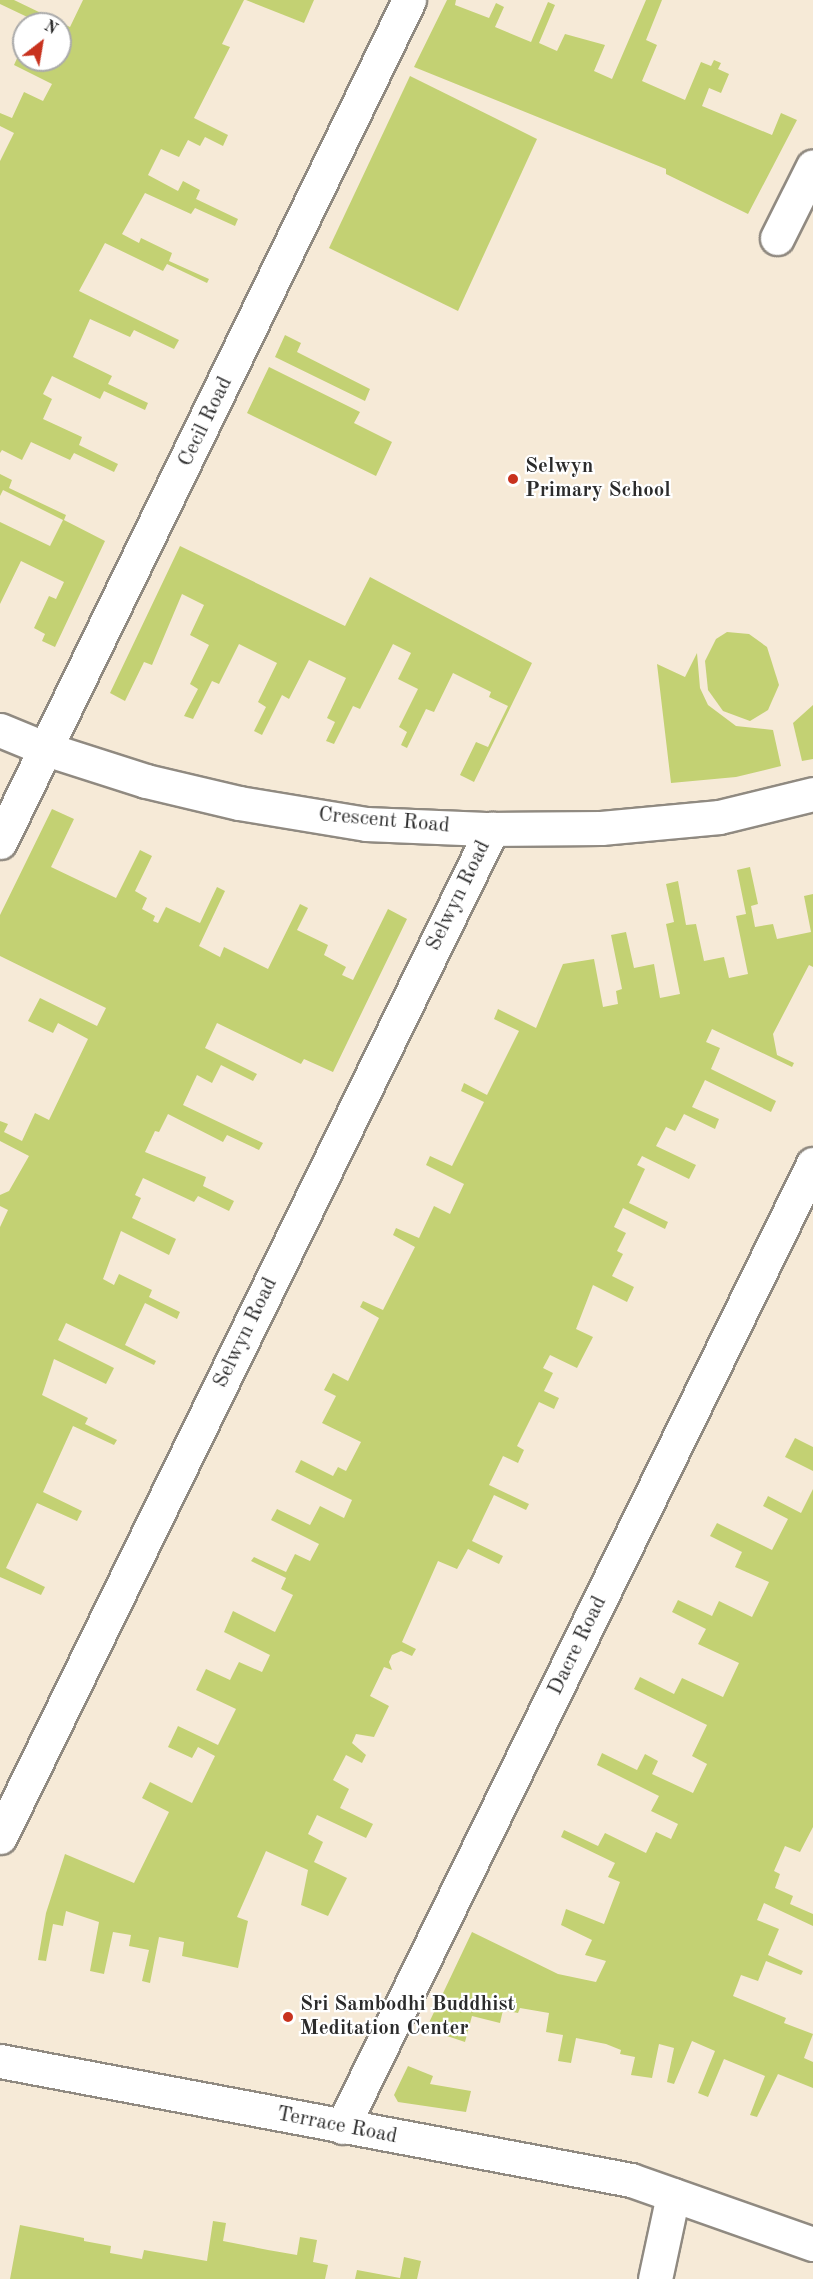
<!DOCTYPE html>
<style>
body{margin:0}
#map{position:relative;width:813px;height:2279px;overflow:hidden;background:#f6ead7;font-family:"Old Standard TT",serif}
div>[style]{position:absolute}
.green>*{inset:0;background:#c3d173}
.roads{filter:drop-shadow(2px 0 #908a81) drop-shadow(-2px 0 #908a81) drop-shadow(0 2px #908a81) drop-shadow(0 -2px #908a81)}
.street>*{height:33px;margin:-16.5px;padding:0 16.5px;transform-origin:16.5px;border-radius:16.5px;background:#fff}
.dots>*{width:16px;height:16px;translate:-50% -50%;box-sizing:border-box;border:3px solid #fff;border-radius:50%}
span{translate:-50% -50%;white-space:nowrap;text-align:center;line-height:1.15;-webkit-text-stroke:4.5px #fff;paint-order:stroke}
.street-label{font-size:21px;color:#2b2b2b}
.poi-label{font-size:21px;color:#2b2b2b;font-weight:700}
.left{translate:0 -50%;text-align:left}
.north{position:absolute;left:12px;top:12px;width:60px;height:60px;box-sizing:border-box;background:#fff;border:2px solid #aaa;border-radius:50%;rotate:31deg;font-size:16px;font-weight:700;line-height:24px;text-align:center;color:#2b2b2b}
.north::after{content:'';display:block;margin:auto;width:21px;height:27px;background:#c8321e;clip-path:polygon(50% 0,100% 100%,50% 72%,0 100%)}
</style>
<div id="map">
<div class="green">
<div style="clip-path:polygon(0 0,14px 0,70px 27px,83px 0,244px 0,222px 44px,230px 47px,194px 118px,228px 135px,223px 146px,205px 137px,200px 146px,188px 140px,179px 157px,161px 149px,148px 175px,178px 191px,183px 181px,200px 190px,196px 199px,238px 219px,235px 226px,195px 208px,191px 214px,145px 193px,122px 234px,139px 243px,141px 238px,172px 253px,169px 261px,209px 279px,207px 283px,167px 264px,163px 271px,105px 243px,79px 291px,179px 340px,174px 349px,134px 330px,130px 337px,90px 319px,73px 357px,112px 376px,108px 384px,148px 403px,145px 410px,104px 391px,100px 399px,52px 376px,43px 394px,52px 399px,43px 419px,82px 437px,79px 445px,118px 464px,114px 472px,74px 453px,70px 460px,31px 442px,22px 460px,2px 450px,0 453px,0 161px,14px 133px,0 126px,0 113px,12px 118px,24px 92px,43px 101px,52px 84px,14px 65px,24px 43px,24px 60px,60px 60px,60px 24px,42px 24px,0 4px)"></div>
<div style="clip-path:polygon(246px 0,314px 0,304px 23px)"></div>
<div style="clip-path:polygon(447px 0,456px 0,455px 5px,489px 18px,496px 3px,504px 7px,495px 27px,531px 42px,548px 2px,555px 5px,539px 43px,557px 51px,565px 34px,605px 45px,594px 71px,612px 79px,646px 0,662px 0,646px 40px,657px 45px,642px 81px,685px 100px,701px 62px,711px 66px,714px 60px,721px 63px,718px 69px,729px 74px,721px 93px,709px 88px,702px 106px,772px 135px,781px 113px,797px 120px,748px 214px,666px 174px,666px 169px,414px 67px)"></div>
<div style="clip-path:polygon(410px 76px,537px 139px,458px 311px,329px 248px)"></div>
<div style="clip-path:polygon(285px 335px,301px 343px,297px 352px,370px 389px,365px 401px,275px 357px)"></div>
<div style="clip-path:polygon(269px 367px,360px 412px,354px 423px,392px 442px,376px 476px,247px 413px)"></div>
<div style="clip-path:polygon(0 474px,12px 480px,9px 488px,66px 515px,64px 520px,105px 541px,55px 647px,42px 641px,45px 634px,34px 628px,49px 596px,56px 599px,64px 582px,21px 561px,0 604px,0 522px,50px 546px,63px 520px,3px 490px,0 496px)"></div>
<div style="clip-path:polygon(180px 546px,345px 626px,370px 577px,532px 663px,474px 782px,460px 775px,476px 742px,488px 747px,508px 706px,489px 697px,491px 692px,453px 673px,434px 712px,426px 709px,407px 748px,401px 745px,407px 732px,399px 727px,418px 689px,398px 679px,411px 653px,393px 644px,360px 709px,353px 706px,334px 744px,326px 741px,335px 722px,327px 718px,346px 678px,309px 660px,289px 699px,282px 695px,262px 735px,254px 731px,266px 707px,258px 702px,277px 663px,239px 644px,219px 684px,212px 681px,193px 719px,184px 716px,198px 689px,190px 684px,209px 645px,190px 635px,204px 605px,182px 594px,152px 665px,144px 662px,125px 701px,110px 693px)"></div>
<div style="clip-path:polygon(727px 632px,749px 634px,767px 647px,779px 685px,768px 710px,750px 721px,723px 711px,708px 690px,705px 661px,716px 639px)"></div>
<div style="clip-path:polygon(697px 653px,700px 688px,708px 705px,736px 726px,773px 730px,781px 766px,736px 777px,671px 783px,657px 664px,685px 677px)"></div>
<div style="clip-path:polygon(813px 705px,813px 759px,802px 761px,793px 723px)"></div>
<div style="clip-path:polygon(52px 809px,74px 819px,51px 867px,116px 898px,140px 850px,152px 856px,135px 891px,147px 898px,142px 909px,155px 916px,153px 921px,158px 923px,166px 907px,200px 923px,217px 887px,225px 891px,199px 946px,220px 957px,224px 947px,268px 969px,300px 904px,308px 908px,297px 930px,328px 945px,324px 955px,346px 967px,342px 975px,353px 980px,388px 909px,407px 919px,333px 1072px,304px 1059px,301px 1064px,217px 1023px,205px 1048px,257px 1074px,253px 1081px,221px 1065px,212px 1083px,197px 1075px,183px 1105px,263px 1143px,259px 1150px,227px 1135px,223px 1142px,168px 1114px,159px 1132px,155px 1131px,145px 1152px,206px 1177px,203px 1186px,234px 1201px,229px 1211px,198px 1196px,194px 1202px,143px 1178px,135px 1195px,141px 1198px,132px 1218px,176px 1239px,169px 1255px,121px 1231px,103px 1279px,114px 1285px,119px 1274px,152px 1290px,149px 1297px,180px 1312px,177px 1319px,145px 1303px,125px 1345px,156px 1361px,154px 1365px,66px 1323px,58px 1340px,114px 1368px,106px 1384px,54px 1359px,42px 1395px,88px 1418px,85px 1424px,117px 1440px,114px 1445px,73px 1426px,43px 1492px,82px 1511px,77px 1521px,37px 1503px,6px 1568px,45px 1587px,41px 1595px,0 1577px,0 1227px,8px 1210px,0 1206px,0 1195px,9px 1191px,29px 1156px,0 1141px,0 1121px,8px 1124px,4px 1132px,22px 1141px,35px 1113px,49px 1120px,88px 1039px,58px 1023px,53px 1033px,28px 1021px,40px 998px,97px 1026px,106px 1008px,0 956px,0 915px)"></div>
<div style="clip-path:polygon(750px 867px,758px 904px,751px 906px,755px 927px,773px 924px,777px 939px,811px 932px,804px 896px,813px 894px,813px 967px,809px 965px,773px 1034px,777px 1055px,794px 1063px,792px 1067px,712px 1029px,706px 1042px,720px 1048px,711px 1069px,776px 1101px,771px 1112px,705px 1080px,692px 1107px,719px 1119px,715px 1129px,684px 1114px,675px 1131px,666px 1127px,656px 1146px,696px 1165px,689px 1179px,642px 1156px,637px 1165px,645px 1169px,629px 1203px,668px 1222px,665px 1229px,623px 1208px,614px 1227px,626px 1233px,617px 1251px,623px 1254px,612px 1276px,634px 1287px,627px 1302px,593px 1285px,576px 1329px,593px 1337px,577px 1368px,550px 1355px,543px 1368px,553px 1373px,544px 1391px,559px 1398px,554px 1409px,539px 1402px,517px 1446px,524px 1450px,518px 1463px,503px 1456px,489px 1485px,529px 1504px,526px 1510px,494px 1495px,472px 1541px,503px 1556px,499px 1564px,468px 1549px,457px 1569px,438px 1561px,402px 1642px,416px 1649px,412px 1656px,401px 1651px,392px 1655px,389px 1662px,392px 1670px,384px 1667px,370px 1696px,389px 1706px,387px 1710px,374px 1737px,356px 1734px,352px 1743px,366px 1755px,362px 1763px,346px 1755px,333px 1780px,349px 1789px,340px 1808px,373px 1824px,366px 1838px,317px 1815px,308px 1834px,323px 1842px,314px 1862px,347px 1878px,328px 1916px,301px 1905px,308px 1870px,266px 1851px,237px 1917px,248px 1921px,238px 1968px,182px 1956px,184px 1942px,159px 1937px,150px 1983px,142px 1981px,149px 1950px,129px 1946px,131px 1935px,113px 1932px,104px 1974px,90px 1971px,99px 1922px,66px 1911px,63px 1926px,53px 1924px,46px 1961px,38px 1960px,46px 1913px,65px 1854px,134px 1883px,169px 1812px,142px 1798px,150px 1782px,192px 1803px,215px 1756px,198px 1747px,192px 1758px,168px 1747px,178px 1726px,218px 1745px,236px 1709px,196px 1690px,206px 1669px,230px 1680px,239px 1662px,262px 1672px,270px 1655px,224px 1632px,233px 1611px,275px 1632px,293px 1595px,281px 1589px,286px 1578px,251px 1561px,254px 1557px,286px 1572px,295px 1554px,310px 1561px,319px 1544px,271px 1520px,277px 1509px,310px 1525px,320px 1506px,344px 1518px,352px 1500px,295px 1472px,301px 1460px,333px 1476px,338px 1467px,346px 1471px,361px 1442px,322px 1423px,336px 1396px,324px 1390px,333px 1373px,348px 1381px,379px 1318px,360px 1307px,363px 1301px,383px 1310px,415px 1247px,393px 1235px,396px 1228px,419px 1238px,434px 1206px,450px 1214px,464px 1184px,426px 1165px,430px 1156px,452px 1166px,484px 1102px,461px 1091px,464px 1083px,487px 1095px,519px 1031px,494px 1019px,498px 1009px,536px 1028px,563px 964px,594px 959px,603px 1007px,618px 1004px,616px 991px,622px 989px,611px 935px,626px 932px,634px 968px,654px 964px,660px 998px,680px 994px,666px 924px,674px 922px,666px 884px,678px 881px,686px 925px,696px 924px,704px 961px,724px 957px,729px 978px,748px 974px,736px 916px,746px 914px,737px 870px)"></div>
<div style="clip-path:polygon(795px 1438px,813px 1447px,813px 1471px,785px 1457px)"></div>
<div style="clip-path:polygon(813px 1489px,813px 1827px,800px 1852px,785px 1846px,774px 1871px,780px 1874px,775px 1888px,793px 1896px,790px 1904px,813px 1914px,813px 1926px,764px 1903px,757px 1920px,779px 1929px,768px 1955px,803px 1971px,801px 1975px,766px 1961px,758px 1981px,741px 1975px,733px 1996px,786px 2018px,784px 2023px,813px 2034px,804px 2058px,813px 2062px,813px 2088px,778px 2074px,757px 2117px,750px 2115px,765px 2076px,724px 2059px,708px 2097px,698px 2093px,715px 2051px,692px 2041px,674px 2084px,667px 2082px,674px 2048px,659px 2044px,652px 2078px,631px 2075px,635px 2057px,620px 2054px,621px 2050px,606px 2044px,576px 2038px,571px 2063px,558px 2061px,563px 2035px,546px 2032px,549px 2013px,520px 2008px,518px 2013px,503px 2010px,500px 2023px,472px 2016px,465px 2042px,426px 2029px,472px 1932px,558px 1974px,596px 1982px,606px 1961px,585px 1955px,592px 1940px,561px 1925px,566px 1909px,604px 1924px,620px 1882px,608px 1877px,615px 1863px,561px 1837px,564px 1830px,598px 1846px,605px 1833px,646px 1853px,656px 1832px,671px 1839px,678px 1824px,651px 1811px,659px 1796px,597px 1765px,602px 1753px,637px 1770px,645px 1754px,658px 1761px,652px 1774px,693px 1793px,707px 1764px,692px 1756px,707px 1725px,634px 1689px,640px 1677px,674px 1694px,682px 1678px,723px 1697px,739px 1663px,698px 1644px,706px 1629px,672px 1612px,678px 1600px,712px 1616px,719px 1601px,752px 1617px,769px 1582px,735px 1567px,742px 1552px,710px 1536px,717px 1523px,772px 1550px,788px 1519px,763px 1506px,768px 1496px,801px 1513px)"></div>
<div style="clip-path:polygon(408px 2066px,433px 2076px,430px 2084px,471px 2091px,466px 2112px,398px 2102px,394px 2095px)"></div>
<div style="clip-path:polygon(213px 2221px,226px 2223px,223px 2241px,268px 2250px,297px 2255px,300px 2237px,317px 2240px,313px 2262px,328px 2265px,325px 2279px,10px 2279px,20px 2225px,84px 2238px,84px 2241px,111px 2246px,110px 2253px,142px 2259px,144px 2250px,207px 2261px)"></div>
<div style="clip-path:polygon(404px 2257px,421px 2261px,417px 2279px,355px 2279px,357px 2270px,400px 2278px)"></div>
</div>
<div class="roads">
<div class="street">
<div style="left:777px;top:238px;width:80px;rotate:-63.4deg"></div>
<div style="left:0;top:730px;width:50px;rotate:22.4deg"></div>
<div style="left:46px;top:749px;width:105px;rotate:17.7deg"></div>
<div style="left:146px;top:781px;width:96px;rotate:13.3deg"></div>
<div style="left:239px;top:803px;width:129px;rotate:9.4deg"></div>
<div style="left:366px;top:824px;width:120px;rotate:2.4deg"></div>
<div style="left:486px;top:829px;width:115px;rotate:-0.5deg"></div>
<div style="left:601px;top:828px;width:119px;rotate:-5.3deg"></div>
<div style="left:719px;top:817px;width:97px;rotate:-13.7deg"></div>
<div style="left:0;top:842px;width:936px;rotate:-64.09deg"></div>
<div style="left:0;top:1837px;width:1122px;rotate:-63.98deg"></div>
<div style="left:0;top:2061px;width:642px;rotate:10.68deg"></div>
<div style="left:631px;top:2180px;width:193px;rotate:19.4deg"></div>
<div style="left:342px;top:2127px;width:1072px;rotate:-63.94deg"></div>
<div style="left:655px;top:2279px;width:86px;rotate:-77.9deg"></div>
</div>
</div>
<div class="dots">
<div style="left:513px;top:479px;background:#c8321e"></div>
<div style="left:288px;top:2017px;background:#c8321e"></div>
</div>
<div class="street-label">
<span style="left:206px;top:422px;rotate:-64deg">Cecil Road</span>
<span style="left:384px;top:821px;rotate:5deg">Crescent Road</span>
<span style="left:459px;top:896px;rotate:-64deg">Selwyn Road</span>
<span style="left:246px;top:1333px;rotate:-64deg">Selwyn Road</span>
<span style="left:578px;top:1646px;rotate:-64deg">Dacre Road</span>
<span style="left:337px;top:2126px;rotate:11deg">Terrace Road</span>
</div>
<div class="poi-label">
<span class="left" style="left:525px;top:479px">Selwyn<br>Primary School</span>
<span class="left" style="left:300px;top:2017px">Sri Sambodhi Buddhist<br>Meditation Center</span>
</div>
<div class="north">N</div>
</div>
